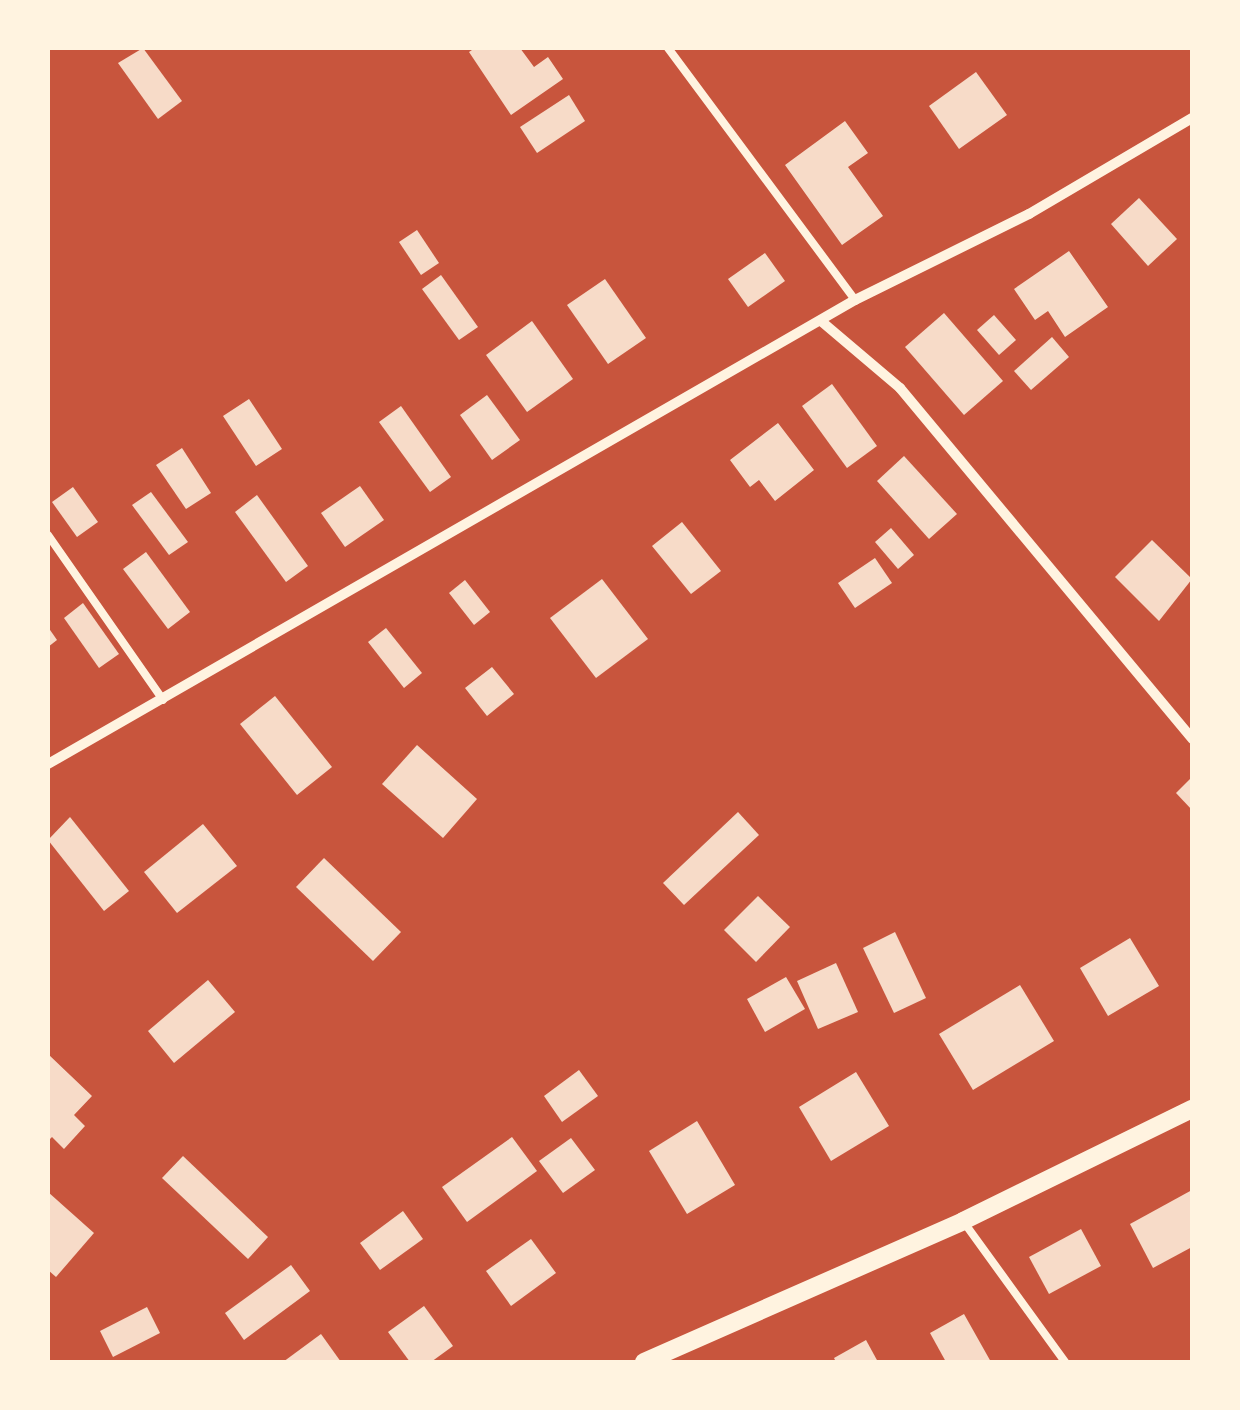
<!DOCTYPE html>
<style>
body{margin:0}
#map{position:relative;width:1240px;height:1410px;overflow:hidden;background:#c8553d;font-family:"Golos Text",sans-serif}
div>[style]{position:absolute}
.building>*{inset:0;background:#f7dbc8}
.service>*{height:8px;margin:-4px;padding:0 4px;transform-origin:4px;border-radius:4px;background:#fff3e0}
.minor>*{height:10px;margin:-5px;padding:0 5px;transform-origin:5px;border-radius:5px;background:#fff3e0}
.tertiary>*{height:18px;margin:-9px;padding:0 9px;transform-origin:9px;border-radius:9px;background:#fff3e0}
span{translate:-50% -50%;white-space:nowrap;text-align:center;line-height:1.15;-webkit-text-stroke:8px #fff3e0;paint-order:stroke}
.frame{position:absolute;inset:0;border:50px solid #fff3e0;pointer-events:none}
</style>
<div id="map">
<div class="building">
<div style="clip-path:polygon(143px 48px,182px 101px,158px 119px,118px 63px)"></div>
<div style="clip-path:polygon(475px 48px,520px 48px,534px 67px,548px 57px,563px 79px,511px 115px,469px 52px)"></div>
<div style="clip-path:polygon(976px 72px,1007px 115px,959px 149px,929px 106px)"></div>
<div style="clip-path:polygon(569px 95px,585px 121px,537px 153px,520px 127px)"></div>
<div style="clip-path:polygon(845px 121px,868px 153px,848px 167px,883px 216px,842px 245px,785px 165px)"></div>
<div style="clip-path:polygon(1139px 198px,1177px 239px,1148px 266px,1111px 224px)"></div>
<div style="clip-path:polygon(417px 230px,439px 263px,421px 275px,399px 242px)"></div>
<div style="clip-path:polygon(1069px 251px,1108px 307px,1065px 337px,1048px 311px,1035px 320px,1014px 289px)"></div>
<div style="clip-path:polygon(765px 253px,785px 281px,748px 307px,728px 279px)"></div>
<div style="clip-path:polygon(441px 275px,478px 327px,459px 340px,422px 289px)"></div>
<div style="clip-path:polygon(605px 279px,646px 338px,608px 364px,567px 305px)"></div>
<div style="clip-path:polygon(944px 313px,1003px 381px,964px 415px,905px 347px)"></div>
<div style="clip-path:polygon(994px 315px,1016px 340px,999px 355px,977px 330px)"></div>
<div style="clip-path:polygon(532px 321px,573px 379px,527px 412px,486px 355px)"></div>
<div style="clip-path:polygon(1052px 337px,1069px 357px,1031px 390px,1014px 371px)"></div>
<div style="clip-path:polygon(832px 384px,877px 446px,847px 468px,802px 406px)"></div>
<div style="clip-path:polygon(487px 395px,520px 440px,492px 460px,460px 415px)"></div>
<div style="clip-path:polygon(249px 399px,282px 449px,256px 466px,223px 416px)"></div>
<div style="clip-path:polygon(401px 406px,451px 477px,430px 492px,379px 422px)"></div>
<div style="clip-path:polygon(778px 423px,814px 470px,775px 501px,759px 480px,750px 487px,730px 460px)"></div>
<div style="clip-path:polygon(182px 448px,211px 493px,186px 509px,156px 465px)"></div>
<div style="clip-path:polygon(904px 456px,957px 514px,929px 539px,877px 481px)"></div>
<div style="clip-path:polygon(360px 486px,384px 520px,345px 547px,321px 513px)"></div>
<div style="clip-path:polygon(73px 487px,98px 522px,77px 537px,52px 502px)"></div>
<div style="clip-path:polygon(151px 492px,188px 542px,169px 555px,132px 505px)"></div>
<div style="clip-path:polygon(257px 495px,308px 566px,286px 582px,235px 512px)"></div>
<div style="clip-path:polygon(682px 522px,721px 571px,691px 594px,652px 546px)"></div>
<div style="clip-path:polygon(891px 528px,914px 555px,898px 569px,875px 542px)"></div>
<div style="clip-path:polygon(1152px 540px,1192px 579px,1159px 621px,1115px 577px)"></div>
<div style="clip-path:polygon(146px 552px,190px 612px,168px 629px,123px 569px)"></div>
<div style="clip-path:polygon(875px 558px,892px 583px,855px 608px,838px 583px)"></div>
<div style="clip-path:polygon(602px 579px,648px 639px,596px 678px,550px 618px)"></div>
<div style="clip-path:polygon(465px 580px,490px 612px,474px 625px,449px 593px)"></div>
<div style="clip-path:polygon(83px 603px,119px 654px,99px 668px,64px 618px)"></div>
<div style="clip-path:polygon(48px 627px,57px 640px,48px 647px)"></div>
<div style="clip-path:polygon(386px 628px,422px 673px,404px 688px,368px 642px)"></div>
<div style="clip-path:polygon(492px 667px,514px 694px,487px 716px,465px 688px)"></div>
<div style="clip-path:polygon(275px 696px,332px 767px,297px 795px,240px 724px)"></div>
<div style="clip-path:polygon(417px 745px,477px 799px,443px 838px,382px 784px)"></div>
<div style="clip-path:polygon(1192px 777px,1192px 810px,1176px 793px)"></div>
<div style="clip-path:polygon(738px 812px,759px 835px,684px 905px,663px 883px)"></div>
<div style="clip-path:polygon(70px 817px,129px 891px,104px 911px,48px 840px)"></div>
<div style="clip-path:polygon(203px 824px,237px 866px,177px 913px,144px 872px)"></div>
<div style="clip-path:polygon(324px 858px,401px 932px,373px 961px,296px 887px)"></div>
<div style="clip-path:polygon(758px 896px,790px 927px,756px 962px,724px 930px)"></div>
<div style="clip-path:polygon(895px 932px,926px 998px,894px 1013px,863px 948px)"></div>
<div style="clip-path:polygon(1130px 938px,1159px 986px,1108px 1016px,1080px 968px)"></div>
<div style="clip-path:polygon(836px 963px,858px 1012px,818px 1029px,797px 981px)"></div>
<div style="clip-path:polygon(786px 977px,805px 1009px,765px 1032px,747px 999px)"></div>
<div style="clip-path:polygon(208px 980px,235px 1012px,174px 1063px,148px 1031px)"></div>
<div style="clip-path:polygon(1020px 985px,1054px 1041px,973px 1090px,939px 1034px)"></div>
<div style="clip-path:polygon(48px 1054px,92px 1096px,74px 1115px,85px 1126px,64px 1149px,52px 1137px,48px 1141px)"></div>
<div style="clip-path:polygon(579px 1070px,598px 1096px,562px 1122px,544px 1096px)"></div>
<div style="clip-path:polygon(856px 1072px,889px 1126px,831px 1161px,799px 1107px)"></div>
<div style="clip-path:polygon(697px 1121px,735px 1185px,687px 1214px,649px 1151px)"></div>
<div style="clip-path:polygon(512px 1137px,537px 1171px,467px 1222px,442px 1187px)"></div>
<div style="clip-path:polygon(571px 1138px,595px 1170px,563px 1193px,539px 1161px)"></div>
<div style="clip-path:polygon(183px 1156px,268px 1237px,248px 1259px,162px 1178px)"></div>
<div style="clip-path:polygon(1192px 1190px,1192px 1247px,1153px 1268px,1130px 1224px)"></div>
<div style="clip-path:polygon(48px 1192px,94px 1233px,56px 1277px,48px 1270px)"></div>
<div style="clip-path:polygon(403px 1211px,423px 1239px,380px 1270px,360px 1243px)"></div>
<div style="clip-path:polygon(1081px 1229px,1101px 1266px,1049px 1294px,1029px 1257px)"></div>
<div style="clip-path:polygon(531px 1239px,556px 1273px,511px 1306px,486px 1271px)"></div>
<div style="clip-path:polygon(291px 1265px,310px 1291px,244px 1340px,225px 1313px)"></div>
<div style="clip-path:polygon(424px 1306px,453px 1346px,431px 1362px,410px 1362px,388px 1332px)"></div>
<div style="clip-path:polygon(147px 1307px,160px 1333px,113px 1357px,100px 1331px)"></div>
<div style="clip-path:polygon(964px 1314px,991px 1362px,946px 1362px,930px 1333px)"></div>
<div style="clip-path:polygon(321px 1334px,341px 1362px,283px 1362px)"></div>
<div style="clip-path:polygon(866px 1340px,878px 1362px,836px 1362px,834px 1358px)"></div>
</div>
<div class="service">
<div style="left:668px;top:48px;width:314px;rotate:53.4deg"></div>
<div style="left:48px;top:535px;width:201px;rotate:55.1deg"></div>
<div style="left:963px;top:1221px;width:174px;rotate:54.1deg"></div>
</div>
<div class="minor">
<div style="left:821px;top:321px;width:104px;rotate:40.3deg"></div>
<div style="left:900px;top:388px;width:457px;rotate:50.2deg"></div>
<div style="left:48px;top:764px;width:931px;rotate:-29.9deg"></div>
<div style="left:855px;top:300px;width:194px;rotate:-26.3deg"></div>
<div style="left:1029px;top:214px;width:189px;rotate:-30.5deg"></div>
</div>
<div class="tertiary">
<div style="left:644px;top:1362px;width:349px;rotate:-23.8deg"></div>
<div style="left:963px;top:1221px;width:255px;rotate:-26.1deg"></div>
</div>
<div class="frame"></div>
</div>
